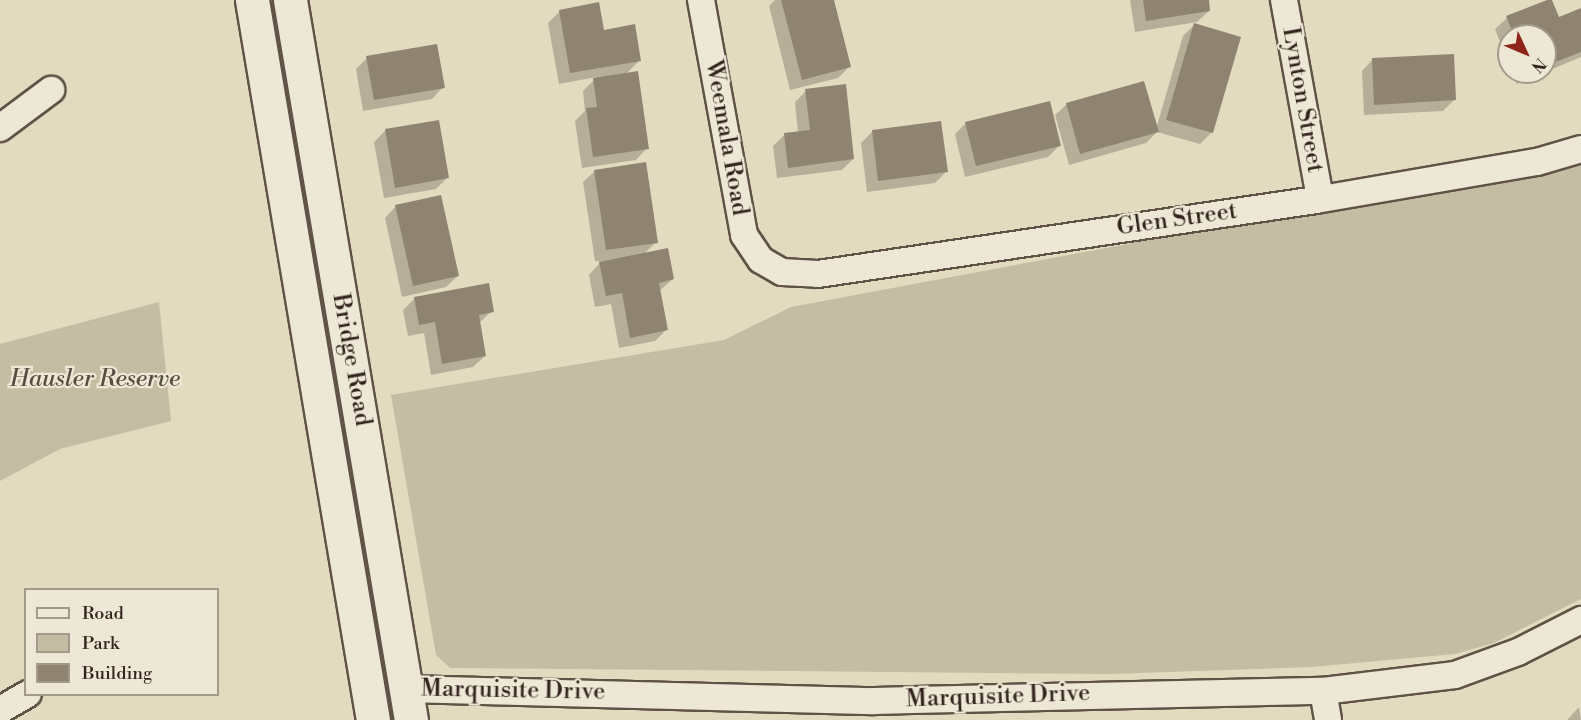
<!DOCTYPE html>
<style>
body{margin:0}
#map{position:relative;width:1581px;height:720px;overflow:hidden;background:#e3dbc0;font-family:"Libre Bodoni",serif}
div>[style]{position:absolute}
.green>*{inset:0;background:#c5bca4}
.shadow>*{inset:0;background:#0003}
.building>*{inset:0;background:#8f8472}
.roads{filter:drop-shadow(2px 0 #5f5246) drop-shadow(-2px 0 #5f5246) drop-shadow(0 2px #5f5246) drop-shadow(0 -2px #5f5246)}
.minor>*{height:26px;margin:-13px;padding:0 13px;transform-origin:13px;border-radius:13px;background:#ede8d6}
.secondary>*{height:33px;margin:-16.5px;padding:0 16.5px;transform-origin:16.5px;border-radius:16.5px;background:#ede8d6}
span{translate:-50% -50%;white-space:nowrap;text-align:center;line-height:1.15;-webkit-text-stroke:4.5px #ede8d6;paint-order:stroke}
.street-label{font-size:24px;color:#33251e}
.park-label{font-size:24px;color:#584b40;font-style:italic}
.legend{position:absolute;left:24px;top:588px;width:195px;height:108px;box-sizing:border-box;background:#ede8d6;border:2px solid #a39a8c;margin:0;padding:8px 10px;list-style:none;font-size:18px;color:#33251e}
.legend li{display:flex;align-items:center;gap:12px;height:30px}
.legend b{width:30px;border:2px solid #a39a8c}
.north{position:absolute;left:1497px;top:24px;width:60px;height:60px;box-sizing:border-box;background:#ede8d6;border:2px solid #a39a8c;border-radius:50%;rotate:134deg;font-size:16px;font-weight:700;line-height:24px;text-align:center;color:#33251e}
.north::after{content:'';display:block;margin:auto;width:21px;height:27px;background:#8f2418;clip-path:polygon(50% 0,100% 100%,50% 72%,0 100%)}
</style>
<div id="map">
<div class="green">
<div style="clip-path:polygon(1581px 159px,1581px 599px,1494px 643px,1455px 654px,1312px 667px,1110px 674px,450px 668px,436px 655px,391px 395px,724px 340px,791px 307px)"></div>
<div style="clip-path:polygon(159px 302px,171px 421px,60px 449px,0 481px,0 344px)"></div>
</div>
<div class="shadow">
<div style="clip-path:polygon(775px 0,832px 0,849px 67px,838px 78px,790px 90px,769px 6px)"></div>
<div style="clip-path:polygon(1130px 0,1207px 0,1209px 11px,1197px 22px,1135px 32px)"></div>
<div style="clip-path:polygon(1551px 0,1558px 19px,1581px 10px,1581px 57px,1517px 84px,1512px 72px,1545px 72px,1545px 36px,1509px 36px,1509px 64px,1495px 29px,1507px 18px)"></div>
<div style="clip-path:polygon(560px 11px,602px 32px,640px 60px,625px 75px,647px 148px,636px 160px,582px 168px,575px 121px,585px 111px,583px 91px,597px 77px,559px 84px,548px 23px)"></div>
<div style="clip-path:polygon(1194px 25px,1212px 132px,1200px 144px,1157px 132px,1146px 143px,1069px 165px,1055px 115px,1067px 104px,1156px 129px,1183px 36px)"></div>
<div style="clip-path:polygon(367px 58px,443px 87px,432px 99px,363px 111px,356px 69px)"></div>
<div style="clip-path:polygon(1373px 59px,1454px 100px,1443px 111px,1364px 115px,1362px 71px)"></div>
<div style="clip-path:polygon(806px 91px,853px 159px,842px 170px,777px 178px,773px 146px,785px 134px,798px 133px,795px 102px)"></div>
<div style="clip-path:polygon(966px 123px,1059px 146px,1048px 157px,965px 177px,955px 134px)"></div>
<div style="clip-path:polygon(386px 130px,447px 178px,436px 189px,384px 198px,374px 142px)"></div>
<div style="clip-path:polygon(873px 131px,946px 172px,935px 183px,867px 192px,861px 143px)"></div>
<div style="clip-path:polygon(595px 171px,656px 242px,644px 254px,673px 279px,659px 291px,666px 330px,655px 341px,619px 348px,611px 304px,595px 307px,589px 275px,600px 263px,608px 262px,595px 261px,583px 182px)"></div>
<div style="clip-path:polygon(396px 206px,458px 276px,446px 287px,402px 297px,385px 218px)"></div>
<div style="clip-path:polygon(415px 298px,492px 311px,479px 323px,485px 356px,473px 367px,431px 375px,424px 333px,408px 336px,403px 310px)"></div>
<div style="clip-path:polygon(1579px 707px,1581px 720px,1568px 720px,1568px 719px)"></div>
</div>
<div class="building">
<div style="clip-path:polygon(781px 0,834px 0,851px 67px,802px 80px)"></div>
<div style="clip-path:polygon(1143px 0,1209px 0,1210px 11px,1146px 21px)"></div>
<div style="clip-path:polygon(1547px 0,1552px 0,1559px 17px,1581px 8px,1581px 52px,1545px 66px,1545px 36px,1514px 36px,1506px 16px)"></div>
<div style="clip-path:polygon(599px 2px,604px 30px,635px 24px,641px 61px,570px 73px,559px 10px)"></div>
<div style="clip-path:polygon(1194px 23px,1241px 37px,1213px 133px,1166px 120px)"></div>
<div style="clip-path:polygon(437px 44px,445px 88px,374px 100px,366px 56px)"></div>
<div style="clip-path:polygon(1454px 54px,1456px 100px,1374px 105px,1372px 58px)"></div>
<div style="clip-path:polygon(638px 71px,649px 149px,593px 157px,586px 108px,597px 107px,593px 78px)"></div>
<div style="clip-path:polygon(1144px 81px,1159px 132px,1080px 154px,1066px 103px)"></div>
<div style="clip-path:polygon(846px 84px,854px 159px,788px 168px,784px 133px,810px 130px,805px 89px)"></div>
<div style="clip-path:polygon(1050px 101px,1061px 146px,976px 166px,965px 122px)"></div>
<div style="clip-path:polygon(439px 120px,449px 178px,395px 188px,385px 129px)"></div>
<div style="clip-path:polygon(941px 121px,948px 172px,878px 181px,872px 130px)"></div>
<div style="clip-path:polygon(646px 162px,658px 243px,606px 250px,594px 170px)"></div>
<div style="clip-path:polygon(441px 195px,459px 276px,413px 286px,395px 205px)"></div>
<div style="clip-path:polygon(668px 248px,674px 279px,659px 283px,668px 330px,630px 338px,622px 293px,606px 296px,599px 262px)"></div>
<div style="clip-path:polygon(489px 283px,494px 312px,479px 315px,486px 356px,442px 364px,435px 322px,419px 325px,414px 297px)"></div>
</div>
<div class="roads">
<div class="minor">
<div style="left:701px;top:0;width:239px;rotate:79.6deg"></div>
<div style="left:744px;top:235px;width:30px;rotate:56deg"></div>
<div style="left:761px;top:260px;width:24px;rotate:30deg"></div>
<div style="left:782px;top:272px;width:36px;rotate:3deg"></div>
<div style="left:818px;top:274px;width:503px;rotate:-8.45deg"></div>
<div style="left:1316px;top:200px;width:224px;rotate:-9.8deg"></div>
<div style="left:1537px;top:162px;width:46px;rotate:-16.5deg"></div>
<div style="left:1284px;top:0;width:202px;rotate:79.7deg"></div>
<div style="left:0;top:128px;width:64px;rotate:-36.7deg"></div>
<div style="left:406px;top:689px;width:468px;rotate:1.5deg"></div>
<div style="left:874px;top:701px;width:449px;rotate:-1.3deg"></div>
<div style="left:1323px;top:691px;width:133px;rotate:-6.9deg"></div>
<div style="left:1455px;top:675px;width:67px;rotate:-20.1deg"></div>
<div style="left:1518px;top:652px;width:71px;rotate:-26.9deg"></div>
<div style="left:1323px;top:691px;width:29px;rotate:80deg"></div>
<div style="left:0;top:710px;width:32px;rotate:-30deg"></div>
</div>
<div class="secondary">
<div style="left:252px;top:0;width:730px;rotate:80.46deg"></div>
<div style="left:290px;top:0;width:730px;rotate:80.46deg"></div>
</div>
</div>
<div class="street-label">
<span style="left:1302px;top:100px;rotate:80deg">Lynton Street</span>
<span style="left:726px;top:138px;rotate:80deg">Weemala Road</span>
<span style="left:1177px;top:220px;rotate:-8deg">Glen Street</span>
<span style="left:351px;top:360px;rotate:80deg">Bridge Road</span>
<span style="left:513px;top:691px;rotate:1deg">Marquisite Drive</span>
<span style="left:998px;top:697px;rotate:-2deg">Marquisite Drive</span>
</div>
<div class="park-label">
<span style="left:95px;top:380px">Hausler Reserve</span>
</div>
<ul class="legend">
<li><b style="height:8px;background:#ede8d6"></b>Road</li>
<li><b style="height:16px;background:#c5bca4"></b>Park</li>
<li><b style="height:16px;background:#8f8472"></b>Building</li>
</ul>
<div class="north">N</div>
</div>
